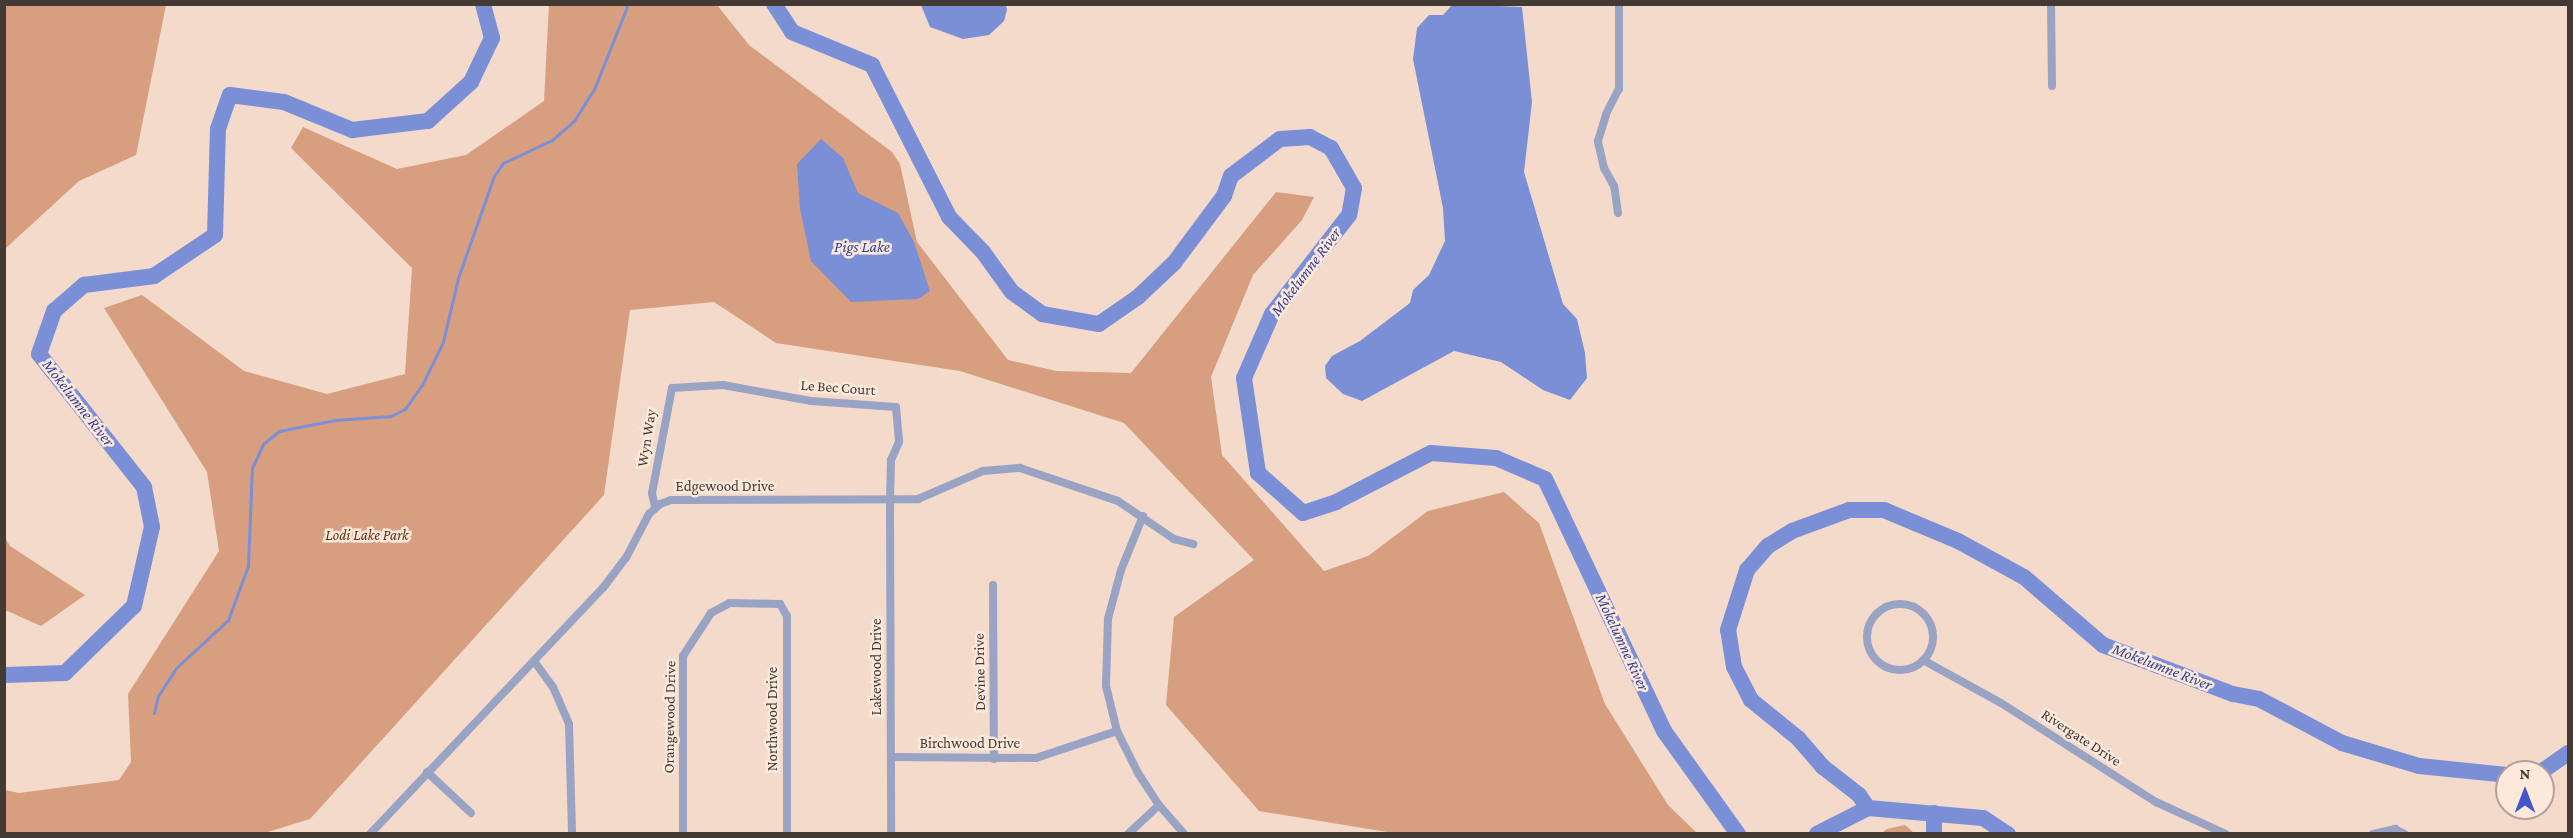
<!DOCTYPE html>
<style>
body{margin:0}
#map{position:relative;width:2573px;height:838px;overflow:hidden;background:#f3dacb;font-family:"Crimson Pro",serif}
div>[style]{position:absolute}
.green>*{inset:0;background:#d79f80}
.water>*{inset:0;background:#7b8fd7}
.stream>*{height:3px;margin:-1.5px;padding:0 1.5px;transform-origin:1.5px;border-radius:1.5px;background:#7b8fd7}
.river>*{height:16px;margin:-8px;padding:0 8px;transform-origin:8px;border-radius:8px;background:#7b8fd7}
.street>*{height:8px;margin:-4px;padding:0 4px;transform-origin:4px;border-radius:4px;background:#99a3c4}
.street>.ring{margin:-4px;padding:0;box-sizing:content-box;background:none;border:8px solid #99a3c4;border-radius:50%}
span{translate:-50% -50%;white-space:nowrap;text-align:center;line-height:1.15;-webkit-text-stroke:5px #fde8dc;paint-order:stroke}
.street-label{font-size:15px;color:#443a34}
.park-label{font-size:15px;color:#633211;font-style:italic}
.water-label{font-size:16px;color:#344399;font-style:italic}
.frame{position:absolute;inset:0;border:6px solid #443a34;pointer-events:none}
.north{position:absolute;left:2495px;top:760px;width:60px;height:60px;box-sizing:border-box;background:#fde8dc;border:2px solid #b3a299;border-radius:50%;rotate:0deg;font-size:16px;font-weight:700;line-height:24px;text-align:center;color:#443a34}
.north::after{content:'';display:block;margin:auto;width:21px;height:27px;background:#4357cb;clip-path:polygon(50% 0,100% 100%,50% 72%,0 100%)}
</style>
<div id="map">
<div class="green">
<div style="clip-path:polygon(5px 4px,166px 5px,136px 155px,79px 181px,5px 249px)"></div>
<div style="clip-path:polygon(549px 4px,717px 5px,749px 45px,892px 152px,900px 164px,917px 242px,1008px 360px,1056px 371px,1131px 373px,1276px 192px,1314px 197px,1302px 220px,1253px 275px,1211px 377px,1222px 455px,1324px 571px,1368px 556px,1428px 511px,1504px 492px,1539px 523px,1605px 704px,1668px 805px,1697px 833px,1393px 833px,1259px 811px,1166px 705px,1174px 617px,1254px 560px,1124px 423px,960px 371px,776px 343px,714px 302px,630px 310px,604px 495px,310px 819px,261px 834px,5px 834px,5px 790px,19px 793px,119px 780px,131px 762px,128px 694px,219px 551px,207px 472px,104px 308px,142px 295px,244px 371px,327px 394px,405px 374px,412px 268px,291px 148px,303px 127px,397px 169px,466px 155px,544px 101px)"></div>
<div style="clip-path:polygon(4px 536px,10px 546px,85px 595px,41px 626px,5px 610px)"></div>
<div style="clip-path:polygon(1905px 825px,1914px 833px,1882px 833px,1887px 829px)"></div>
</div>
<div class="water">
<div style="clip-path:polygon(1453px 4px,1522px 7px,1532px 102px,1524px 172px,1563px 304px,1577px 319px,1585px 353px,1587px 378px,1570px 400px,1543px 390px,1501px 362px,1454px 351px,1362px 401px,1343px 394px,1326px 378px,1325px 366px,1332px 356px,1360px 341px,1410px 303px,1413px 290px,1429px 275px,1445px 241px,1443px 208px,1413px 59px,1417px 28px,1429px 15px,1443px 15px)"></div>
<div style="clip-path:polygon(921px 5px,1006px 5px,1007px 10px,1004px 21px,989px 35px,963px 39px,930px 27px)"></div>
<div style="clip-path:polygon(821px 139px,843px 158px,858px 193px,898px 213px,914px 242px,930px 291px,918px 299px,851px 302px,811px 261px,800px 209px,797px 164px)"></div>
</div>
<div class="stream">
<div style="left:154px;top:713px;width:17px;rotate:-77deg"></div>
<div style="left:158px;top:696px;width:33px;rotate:-57deg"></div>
<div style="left:176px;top:668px;width:71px;rotate:-42.7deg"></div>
<div style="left:228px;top:620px;width:58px;rotate:-69.7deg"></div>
<div style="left:248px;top:566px;width:98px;rotate:-87.7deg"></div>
<div style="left:252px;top:468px;width:26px;rotate:-65deg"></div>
<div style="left:263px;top:444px;width:21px;rotate:-39deg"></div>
<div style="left:279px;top:431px;width:57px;rotate:-11.1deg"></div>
<div style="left:335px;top:420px;width:56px;rotate:-4.1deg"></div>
<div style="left:391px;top:416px;width:16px;rotate:-27deg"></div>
<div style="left:405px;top:409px;width:29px;rotate:-55deg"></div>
<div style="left:422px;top:385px;width:48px;rotate:-64deg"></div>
<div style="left:443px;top:342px;width:66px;rotate:-76.8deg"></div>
<div style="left:458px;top:278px;width:108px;rotate:-70.6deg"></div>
<div style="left:494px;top:176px;width:16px;rotate:-55deg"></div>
<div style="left:503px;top:163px;width:54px;rotate:-25.1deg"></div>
<div style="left:552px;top:140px;width:29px;rotate:-41deg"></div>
<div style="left:574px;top:121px;width:40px;rotate:-58deg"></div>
<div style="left:595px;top:87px;width:89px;rotate:-68.3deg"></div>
</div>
<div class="river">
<div style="left:774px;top:4px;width:33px;rotate:57deg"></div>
<div style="left:792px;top:32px;width:87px;rotate:22.4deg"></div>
<div style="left:872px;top:65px;width:170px;rotate:63.1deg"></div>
<div style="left:949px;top:217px;width:49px;rotate:45.8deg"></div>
<div style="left:983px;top:252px;width:49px;rotate:54.1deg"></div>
<div style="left:1012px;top:292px;width:37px;rotate:36deg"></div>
<div style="left:1042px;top:314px;width:58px;rotate:10deg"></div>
<div style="left:1099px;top:324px;width:47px;rotate:-34.7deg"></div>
<div style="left:1138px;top:297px;width:50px;rotate:-43.4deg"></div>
<div style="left:1174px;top:263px;width:84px;rotate:-53.3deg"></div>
<div style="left:1224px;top:196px;width:21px;rotate:-71deg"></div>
<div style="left:1231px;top:176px;width:61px;rotate:-37.1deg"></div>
<div style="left:1280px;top:139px;width:30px;rotate:-4deg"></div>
<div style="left:1310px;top:137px;width:24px;rotate:28deg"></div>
<div style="left:1331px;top:148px;width:46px;rotate:60.1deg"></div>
<div style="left:1354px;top:188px;width:27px;rotate:100deg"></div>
<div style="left:1349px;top:215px;width:125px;rotate:127.9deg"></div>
<div style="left:1272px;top:314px;width:70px;rotate:113.6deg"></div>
<div style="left:1244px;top:378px;width:96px;rotate:81.6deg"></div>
<div style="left:1258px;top:473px;width:60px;rotate:41.6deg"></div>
<div style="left:1303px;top:513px;width:35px;rotate:-18deg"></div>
<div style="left:1336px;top:502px;width:107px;rotate:-27.3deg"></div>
<div style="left:1431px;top:453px;width:65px;rotate:4.4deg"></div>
<div style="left:1496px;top:458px;width:53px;rotate:23.2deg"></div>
<div style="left:1545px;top:479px;width:279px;rotate:64.7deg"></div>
<div style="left:1664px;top:731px;width:127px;rotate:54.3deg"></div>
<div style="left:4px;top:675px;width:61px;rotate:-1.9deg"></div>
<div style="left:65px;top:673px;width:96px;rotate:-44.2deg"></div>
<div style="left:134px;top:606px;width:81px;rotate:-77.2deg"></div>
<div style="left:152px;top:527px;width:41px;rotate:-101.3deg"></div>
<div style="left:144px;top:487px;width:169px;rotate:-128.3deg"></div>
<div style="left:39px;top:354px;width:46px;rotate:-70.8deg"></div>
<div style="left:54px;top:311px;width:40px;rotate:-41deg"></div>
<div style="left:84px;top:285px;width:71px;rotate:-7.3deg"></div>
<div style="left:154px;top:276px;width:73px;rotate:-33.9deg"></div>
<div style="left:215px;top:235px;width:106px;rotate:-88.4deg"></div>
<div style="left:218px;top:129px;width:36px;rotate:-71deg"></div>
<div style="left:230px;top:95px;width:54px;rotate:7.4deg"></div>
<div style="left:284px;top:102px;width:74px;rotate:22.4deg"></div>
<div style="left:352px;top:130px;width:77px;rotate:-6.8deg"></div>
<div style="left:428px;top:121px;width:58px;rotate:-42.2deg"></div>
<div style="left:471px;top:82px;width:49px;rotate:-64.5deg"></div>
<div style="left:492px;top:38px;width:35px;rotate:-105deg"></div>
<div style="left:2541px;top:772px;width:33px;rotate:-35deg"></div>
<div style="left:1868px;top:808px;width:115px;rotate:5deg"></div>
<div style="left:1983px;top:818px;width:30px;rotate:33deg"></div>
<div style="left:1934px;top:813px;width:21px;rotate:90deg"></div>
<div style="left:1817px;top:834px;width:57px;rotate:-27deg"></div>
<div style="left:1868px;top:808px;width:16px;rotate:-125deg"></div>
<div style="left:1859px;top:795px;width:46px;rotate:-142.1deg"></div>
<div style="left:1823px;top:767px;width:37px;rotate:-131deg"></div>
<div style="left:1799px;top:739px;width:62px;rotate:-140.9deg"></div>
<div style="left:1751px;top:700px;width:37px;rotate:-117deg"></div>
<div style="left:1734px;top:667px;width:37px;rotate:-99deg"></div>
<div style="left:1728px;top:630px;width:63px;rotate:-72.4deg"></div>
<div style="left:1747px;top:570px;width:32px;rotate:-49deg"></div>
<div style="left:1768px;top:546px;width:28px;rotate:-32deg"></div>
<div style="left:1792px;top:531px;width:61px;rotate:-20.2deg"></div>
<div style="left:1849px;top:510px;width:35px"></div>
<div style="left:1884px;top:510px;width:80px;rotate:22.7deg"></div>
<div style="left:1958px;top:541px;width:75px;rotate:28.6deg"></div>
<div style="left:2024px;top:577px;width:104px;rotate:40.7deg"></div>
<div style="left:2103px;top:645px;width:139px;rotate:20.7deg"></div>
<div style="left:2233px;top:694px;width:26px;rotate:11deg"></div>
<div style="left:2259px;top:699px;width:94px;rotate:27.9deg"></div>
<div style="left:2342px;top:743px;width:80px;rotate:16.6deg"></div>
<div style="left:2419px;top:766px;width:88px;rotate:5.8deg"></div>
</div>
<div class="street">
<div style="left:2051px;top:4px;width:82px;rotate:89.3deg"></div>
<div style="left:1618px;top:213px;width:27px;rotate:-98deg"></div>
<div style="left:1614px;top:186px;width:21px;rotate:-119deg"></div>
<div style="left:1604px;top:168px;width:28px;rotate:-103deg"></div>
<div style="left:1598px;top:141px;width:28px;rotate:-73deg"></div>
<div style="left:1606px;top:114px;width:28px;rotate:-63deg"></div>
<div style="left:1619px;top:89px;width:85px;rotate:-90deg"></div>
<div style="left:655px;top:507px;width:14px;rotate:-102deg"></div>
<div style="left:652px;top:493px;width:107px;rotate:-79.2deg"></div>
<div style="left:672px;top:388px;width:51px;rotate:-3.4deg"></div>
<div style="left:723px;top:385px;width:89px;rotate:10.3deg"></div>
<div style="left:811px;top:401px;width:85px;rotate:4deg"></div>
<div style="left:896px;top:407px;width:35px;rotate:85deg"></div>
<div style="left:899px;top:442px;width:20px;rotate:114deg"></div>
<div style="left:891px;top:460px;width:40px;rotate:91.4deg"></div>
<div style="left:890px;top:500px;width:334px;rotate:89.8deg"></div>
<div style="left:1143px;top:516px;width:58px;rotate:112.2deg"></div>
<div style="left:1121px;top:570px;width:51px;rotate:104.9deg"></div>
<div style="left:1108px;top:619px;width:67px;rotate:91.7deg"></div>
<div style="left:1106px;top:686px;width:46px;rotate:76.3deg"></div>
<div style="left:1117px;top:731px;width:47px;rotate:63.4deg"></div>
<div style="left:1138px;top:773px;width:38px;rotate:57deg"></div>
<div style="left:1159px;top:805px;width:38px;rotate:49deg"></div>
<div style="left:993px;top:585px;width:174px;rotate:89.7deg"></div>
<div class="ring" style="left:1867px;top:604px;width:58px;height:58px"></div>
<div style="left:1923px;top:660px;width:89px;rotate:28.9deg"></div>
<div style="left:2001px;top:703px;width:184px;rotate:32.6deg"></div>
<div style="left:2156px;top:802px;width:77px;rotate:24.6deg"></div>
<div style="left:534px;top:661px;width:32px;rotate:54deg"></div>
<div style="left:553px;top:687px;width:40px;rotate:66.6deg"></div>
<div style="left:569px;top:724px;width:110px;rotate:88.4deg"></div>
<div style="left:891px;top:757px;width:145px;rotate:0.4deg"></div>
<div style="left:1036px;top:758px;width:85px;rotate:-18.4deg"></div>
<div style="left:427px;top:772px;width:60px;rotate:43deg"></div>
<div style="left:370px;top:834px;width:339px;rotate:-46.6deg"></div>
<div style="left:603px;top:588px;width:38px;rotate:-53deg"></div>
<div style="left:626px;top:558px;width:50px;rotate:-62.4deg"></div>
<div style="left:649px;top:514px;width:15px;rotate:-42deg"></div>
<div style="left:660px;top:504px;width:12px;rotate:-20deg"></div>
<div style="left:671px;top:500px;width:247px;rotate:-0.2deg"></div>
<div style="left:918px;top:499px;width:71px;rotate:-23.3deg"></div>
<div style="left:983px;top:471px;width:37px;rotate:-5deg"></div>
<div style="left:1020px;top:468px;width:103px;rotate:18.6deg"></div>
<div style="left:1118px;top:501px;width:68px;rotate:34.2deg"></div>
<div style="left:1174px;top:539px;width:20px;rotate:15deg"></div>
<div style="left:683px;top:834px;width:178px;rotate:-90deg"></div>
<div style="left:683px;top:656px;width:51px;rotate:-56.9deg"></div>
<div style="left:711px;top:613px;width:21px;rotate:-28deg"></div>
<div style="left:730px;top:603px;width:50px;rotate:1.1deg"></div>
<div style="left:780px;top:604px;width:14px;rotate:60deg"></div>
<div style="left:787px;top:616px;width:218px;rotate:90deg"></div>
<div style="left:1128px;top:834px;width:42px;rotate:-43.1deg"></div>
<div style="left:2373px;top:834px;width:23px;rotate:-13deg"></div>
<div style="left:2395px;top:829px;width:11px;rotate:27deg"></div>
</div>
<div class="street-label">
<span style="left:838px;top:388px;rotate:4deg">Le Bec Court</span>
<span style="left:647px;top:438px;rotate:-81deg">Wyn Way</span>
<span style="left:725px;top:487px">Edgewood Drive</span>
<span style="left:877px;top:667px;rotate:-90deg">Lakewood Drive</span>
<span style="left:980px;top:672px;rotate:-91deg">Devine Drive</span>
<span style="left:670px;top:717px;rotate:-89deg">Orangewood Drive</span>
<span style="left:773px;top:719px;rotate:-90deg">Northwood Drive</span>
<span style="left:2081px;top:738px;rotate:33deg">Rivergate Drive</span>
<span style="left:970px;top:744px">Birchwood Drive</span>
</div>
<div class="park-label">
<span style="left:367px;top:536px">Lodi Lake Park</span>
</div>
<div class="water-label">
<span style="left:862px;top:247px">Pigs Lake</span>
<span style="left:1306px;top:272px;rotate:-53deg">Mokelumne River</span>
<span style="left:78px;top:403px;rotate:52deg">Mokelumne River</span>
<span style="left:1622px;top:642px;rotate:65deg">Mokelumne River</span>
<span style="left:2162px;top:667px;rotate:21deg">Mokelumne River</span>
</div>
<div class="frame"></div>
<div class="north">N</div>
</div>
